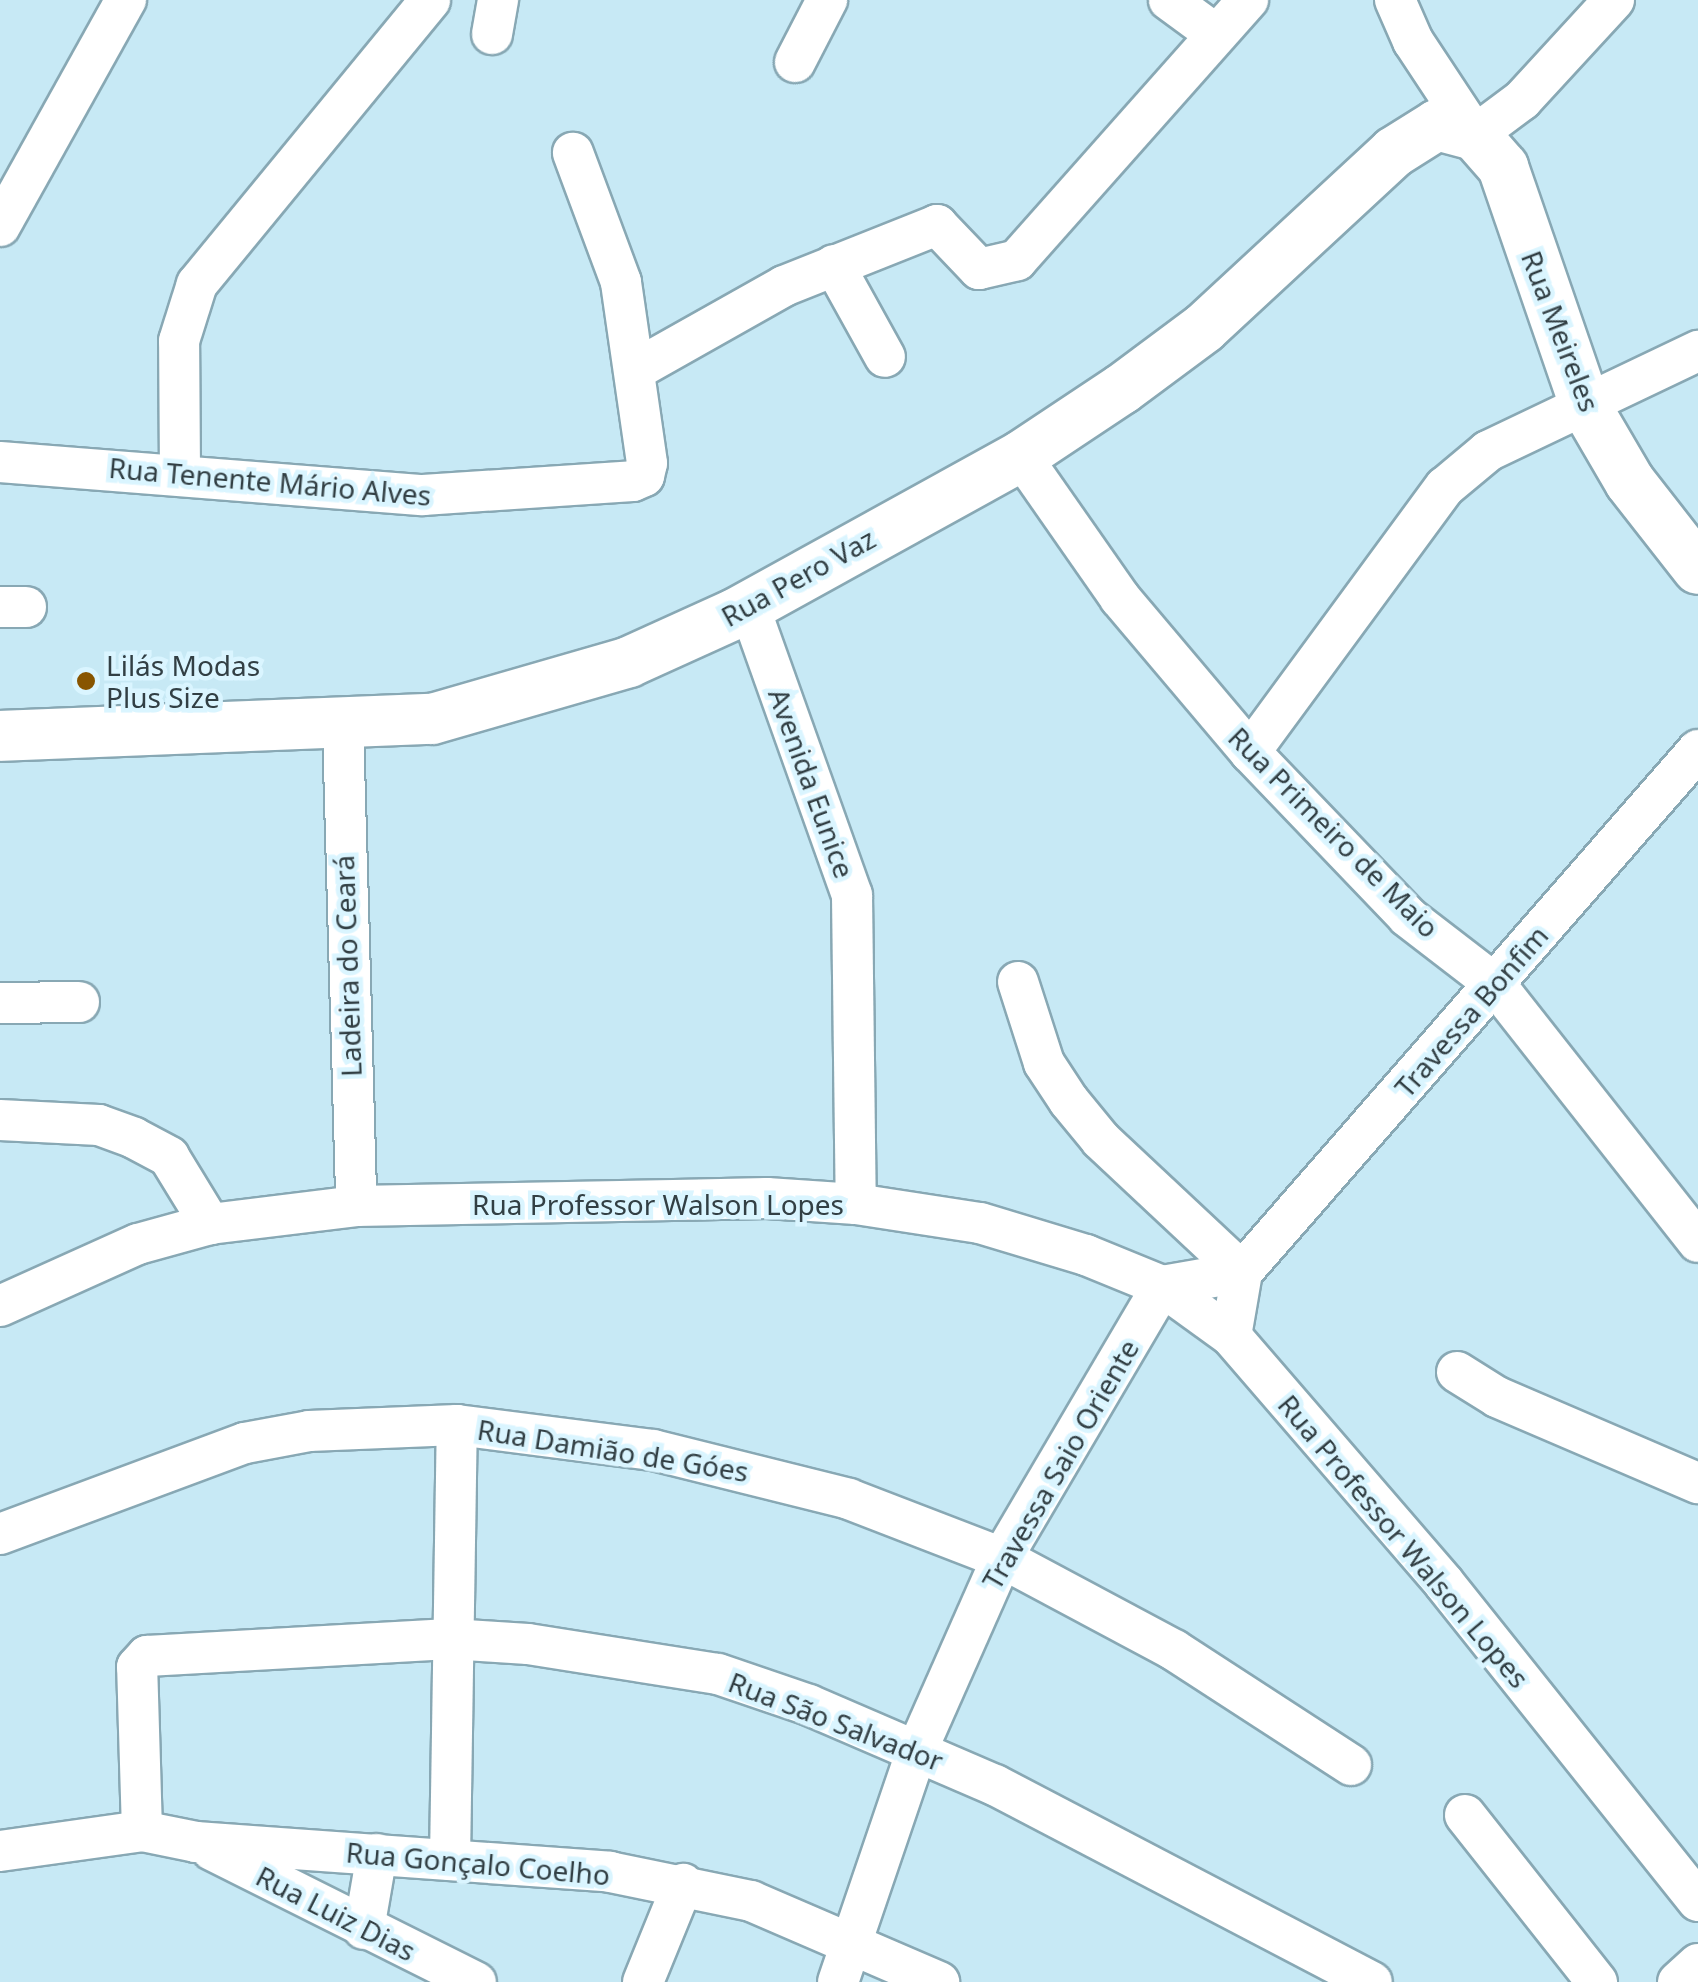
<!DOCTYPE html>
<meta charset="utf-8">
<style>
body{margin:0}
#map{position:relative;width:1698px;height:1982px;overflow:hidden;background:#c7e9f5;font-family:"Noto Sans",sans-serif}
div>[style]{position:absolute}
.roads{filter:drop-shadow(2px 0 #88a8b4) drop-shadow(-2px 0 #88a8b4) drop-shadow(0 2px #88a8b4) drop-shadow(0 -2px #88a8b4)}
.minor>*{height:40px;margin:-20px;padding:0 20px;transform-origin:20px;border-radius:20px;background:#fff}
.major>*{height:50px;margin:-25px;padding:0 25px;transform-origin:25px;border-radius:25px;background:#fff}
.dots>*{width:28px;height:28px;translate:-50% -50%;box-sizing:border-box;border:5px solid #daf5ff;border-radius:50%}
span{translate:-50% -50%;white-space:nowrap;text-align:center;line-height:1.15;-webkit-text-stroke:9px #daf5ff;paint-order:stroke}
.street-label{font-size:28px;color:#323f44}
.poi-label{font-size:28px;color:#323f44}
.left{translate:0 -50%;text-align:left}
</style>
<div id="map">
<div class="roads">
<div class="minor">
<div style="left:1169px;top:0;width:56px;rotate:36.3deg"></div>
<div style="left:1395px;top:0;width:45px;rotate:66.3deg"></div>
<div style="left:1413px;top:41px;width:113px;rotate:56.6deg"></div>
<div style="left:1475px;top:135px;width:59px;rotate:-36.7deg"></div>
<div style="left:1522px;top:100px;width:136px;rotate:-47.4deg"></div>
<div style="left:492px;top:34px;width:35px;rotate:-80deg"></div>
<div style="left:795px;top:62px;width:70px;rotate:-62.7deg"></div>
<div style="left:0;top:226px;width:259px;rotate:-60.9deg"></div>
<div style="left:834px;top:265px;width:105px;rotate:61deg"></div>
<div style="left:635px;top:370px;width:171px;rotate:-29.4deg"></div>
<div style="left:784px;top:286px;width:165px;rotate:-21.7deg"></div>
<div style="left:937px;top:225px;width:61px;rotate:46.3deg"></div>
<div style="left:979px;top:269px;width:39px;rotate:-13deg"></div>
<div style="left:1017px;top:260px;width:348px;rotate:-48.4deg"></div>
<div style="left:1021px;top:456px;width:173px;rotate:55.1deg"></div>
<div style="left:1120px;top:598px;width:202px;rotate:49.8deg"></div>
<div style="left:1250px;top:752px;width:228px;rotate:46.2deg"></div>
<div style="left:1408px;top:917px;width:110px;rotate:37.6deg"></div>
<div style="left:1495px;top:984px;width:328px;rotate:51.8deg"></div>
<div style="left:0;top:462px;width:424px;rotate:4.5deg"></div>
<div style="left:423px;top:495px;width:210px;rotate:-3.8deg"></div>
<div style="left:633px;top:481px;width:12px;rotate:-24deg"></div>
<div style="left:644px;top:476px;width:13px;rotate:-77deg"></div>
<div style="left:647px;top:463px;width:183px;rotate:-98.2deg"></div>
<div style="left:621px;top:282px;width:138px;rotate:-110.4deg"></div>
<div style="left:180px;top:472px;width:131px;rotate:-90.4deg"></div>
<div style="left:179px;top:341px;width:60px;rotate:-72.5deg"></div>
<div style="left:197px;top:284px;width:367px;rotate:-50.6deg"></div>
<div style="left:749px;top:606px;width:307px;rotate:70.4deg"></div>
<div style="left:852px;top:895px;width:309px;rotate:89.3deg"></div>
<div style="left:0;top:607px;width:26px"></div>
<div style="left:343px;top:727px;width:479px;rotate:88.4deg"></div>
<div style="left:1250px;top:752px;width:329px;rotate:-53.7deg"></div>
<div style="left:1445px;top:487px;width:56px;rotate:-39.9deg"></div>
<div style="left:1488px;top:451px;width:233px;rotate:-25.5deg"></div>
<div style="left:1018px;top:982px;width:85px;rotate:72.2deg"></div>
<div style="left:1044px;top:1063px;width:45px;rotate:56.7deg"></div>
<div style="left:1069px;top:1101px;width:50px;rotate:50.6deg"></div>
<div style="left:1101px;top:1140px;width:193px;rotate:43.1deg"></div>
<div style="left:0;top:1003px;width:79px;rotate:-0.7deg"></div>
<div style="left:0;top:1120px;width:99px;rotate:2.9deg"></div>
<div style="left:99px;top:1125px;width:37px;rotate:20deg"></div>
<div style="left:134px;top:1138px;width:40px;rotate:28deg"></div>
<div style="left:169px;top:1157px;width:79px;rotate:58.5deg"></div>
<div style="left:0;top:1306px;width:151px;rotate:-24.2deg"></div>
<div style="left:138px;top:1244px;width:75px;rotate:-15.5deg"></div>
<div style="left:210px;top:1224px;width:147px;rotate:-7deg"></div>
<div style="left:356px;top:1206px;width:411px;rotate:-1.1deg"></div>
<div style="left:767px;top:1198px;width:89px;rotate:3.9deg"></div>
<div style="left:856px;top:1204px;width:125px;rotate:8.7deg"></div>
<div style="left:980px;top:1223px;width:111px;rotate:16.8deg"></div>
<div style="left:1086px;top:1255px;width:82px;rotate:22.2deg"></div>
<div style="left:1162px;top:1286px;width:85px;rotate:35.9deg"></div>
<div style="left:1231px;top:1336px;width:326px;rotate:49.2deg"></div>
<div style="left:1444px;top:1583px;width:407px;rotate:51.4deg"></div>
<div style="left:1231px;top:1336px;width:65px;rotate:-80.2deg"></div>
<div style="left:1242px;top:1272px;width:693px;rotate:-48.86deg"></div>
<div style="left:1457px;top:1372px;width:47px;rotate:32deg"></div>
<div style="left:1497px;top:1397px;width:219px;rotate:23.2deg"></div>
<div style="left:0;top:1534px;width:261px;rotate:-20.4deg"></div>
<div style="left:245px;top:1443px;width:65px;rotate:-10.6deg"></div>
<div style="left:309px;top:1431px;width:148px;rotate:-2.3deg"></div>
<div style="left:457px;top:1425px;width:198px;rotate:7.3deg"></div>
<div style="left:653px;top:1450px;width:202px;rotate:14deg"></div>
<div style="left:849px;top:1499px;width:164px;rotate:21.1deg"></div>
<div style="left:1002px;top:1558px;width:195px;rotate:28.1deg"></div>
<div style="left:1174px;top:1650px;width:211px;rotate:33deg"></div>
<div style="left:1465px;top:1815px;width:213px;rotate:51.7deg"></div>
<div style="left:142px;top:1831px;width:164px;rotate:-91.7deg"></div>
<div style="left:137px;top:1667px;width:15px;rotate:-48deg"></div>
<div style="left:147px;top:1656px;width:303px;rotate:-3.2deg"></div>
<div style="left:450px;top:1639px;width:78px;rotate:3.7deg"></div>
<div style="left:528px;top:1644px;width:192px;rotate:9deg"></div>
<div style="left:718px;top:1674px;width:96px;rotate:18.8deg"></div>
<div style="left:809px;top:1705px;width:202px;rotate:23.3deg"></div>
<div style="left:995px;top:1785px;width:425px;rotate:27.6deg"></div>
<div style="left:212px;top:1850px;width:295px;rotate:26.6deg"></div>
<div style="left:0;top:1851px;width:143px;rotate:-8deg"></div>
<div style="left:142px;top:1831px;width:55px;rotate:11.5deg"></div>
<div style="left:196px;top:1842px;width:415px;rotate:4.1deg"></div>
<div style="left:610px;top:1872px;width:144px;rotate:11.6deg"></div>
<div style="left:751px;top:1901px;width:205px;rotate:23.3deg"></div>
<div style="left:450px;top:1860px;width:435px;rotate:-89.1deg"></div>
<div style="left:364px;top:1929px;width:76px;rotate:-80.2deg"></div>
<div style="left:643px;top:1982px;width:106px;rotate:-67.8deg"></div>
<div style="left:838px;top:1982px;width:245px;rotate:-71.2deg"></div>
<div style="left:917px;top:1750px;width:210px;rotate:-66.1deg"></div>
<div style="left:1002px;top:1558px;width:316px;rotate:-59.5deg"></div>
<div style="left:1162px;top:1286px;width:81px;rotate:-9.9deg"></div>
<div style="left:1678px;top:1982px;width:27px;rotate:-42deg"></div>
</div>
<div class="major">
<div style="left:0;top:736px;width:432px;rotate:-2.3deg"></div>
<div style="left:432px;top:719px;width:205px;rotate:-16.1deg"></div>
<div style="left:629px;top:662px;width:116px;rotate:-24.4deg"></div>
<div style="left:735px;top:614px;width:327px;rotate:-28.9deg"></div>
<div style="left:1021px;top:456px;width:121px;rotate:-33.6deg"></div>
<div style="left:1122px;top:389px;width:102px;rotate:-36.6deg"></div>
<div style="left:1204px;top:328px;width:259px;rotate:-42.8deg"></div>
<div style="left:1394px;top:152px;width:51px;rotate:-32.1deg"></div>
<div style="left:1437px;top:125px;width:39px;rotate:15deg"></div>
<div style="left:1475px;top:135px;width:43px;rotate:48.8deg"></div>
<div style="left:1503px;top:167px;width:252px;rotate:71deg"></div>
<div style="left:1585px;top:405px;width:89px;rotate:59.7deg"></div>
<div style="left:1630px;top:482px;width:110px;rotate:52deg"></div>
</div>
</div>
<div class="dots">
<div style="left:86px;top:681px;background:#850"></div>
</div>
<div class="street-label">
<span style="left:1561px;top:331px;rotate:69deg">Rua Meireles</span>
<span style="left:270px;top:481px;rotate:5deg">Rua Tenente Mário Alves</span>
<span style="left:798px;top:577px;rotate:-29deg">Rua Pero Vaz</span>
<span style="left:812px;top:783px;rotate:70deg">Avenida Eunice</span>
<span style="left:1334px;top:832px;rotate:45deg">Rua Primeiro de Maio</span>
<span style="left:347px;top:966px;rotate:-92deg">Ladeira do Ceará</span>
<span style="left:1471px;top:1011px;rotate:-49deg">Travessa Bonfim</span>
<span style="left:658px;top:1204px">Rua Professor Walson Lopes</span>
<span style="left:613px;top:1450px;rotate:9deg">Rua Damião de Góes</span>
<span style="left:1060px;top:1464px;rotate:-60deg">Travessa Saio Oriente</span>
<span style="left:1404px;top:1541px;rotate:50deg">Rua Professor Walson Lopes</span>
<span style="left:836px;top:1721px;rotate:21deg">Rua São Salvador</span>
<span style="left:478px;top:1863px;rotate:5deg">Rua Gonçalo Coelho</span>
<span style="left:336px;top:1913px;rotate:27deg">Rua Luiz Dias</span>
</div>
<div class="poi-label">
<span class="left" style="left:106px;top:681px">Lilás Modas<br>Plus Size</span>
</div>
</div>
